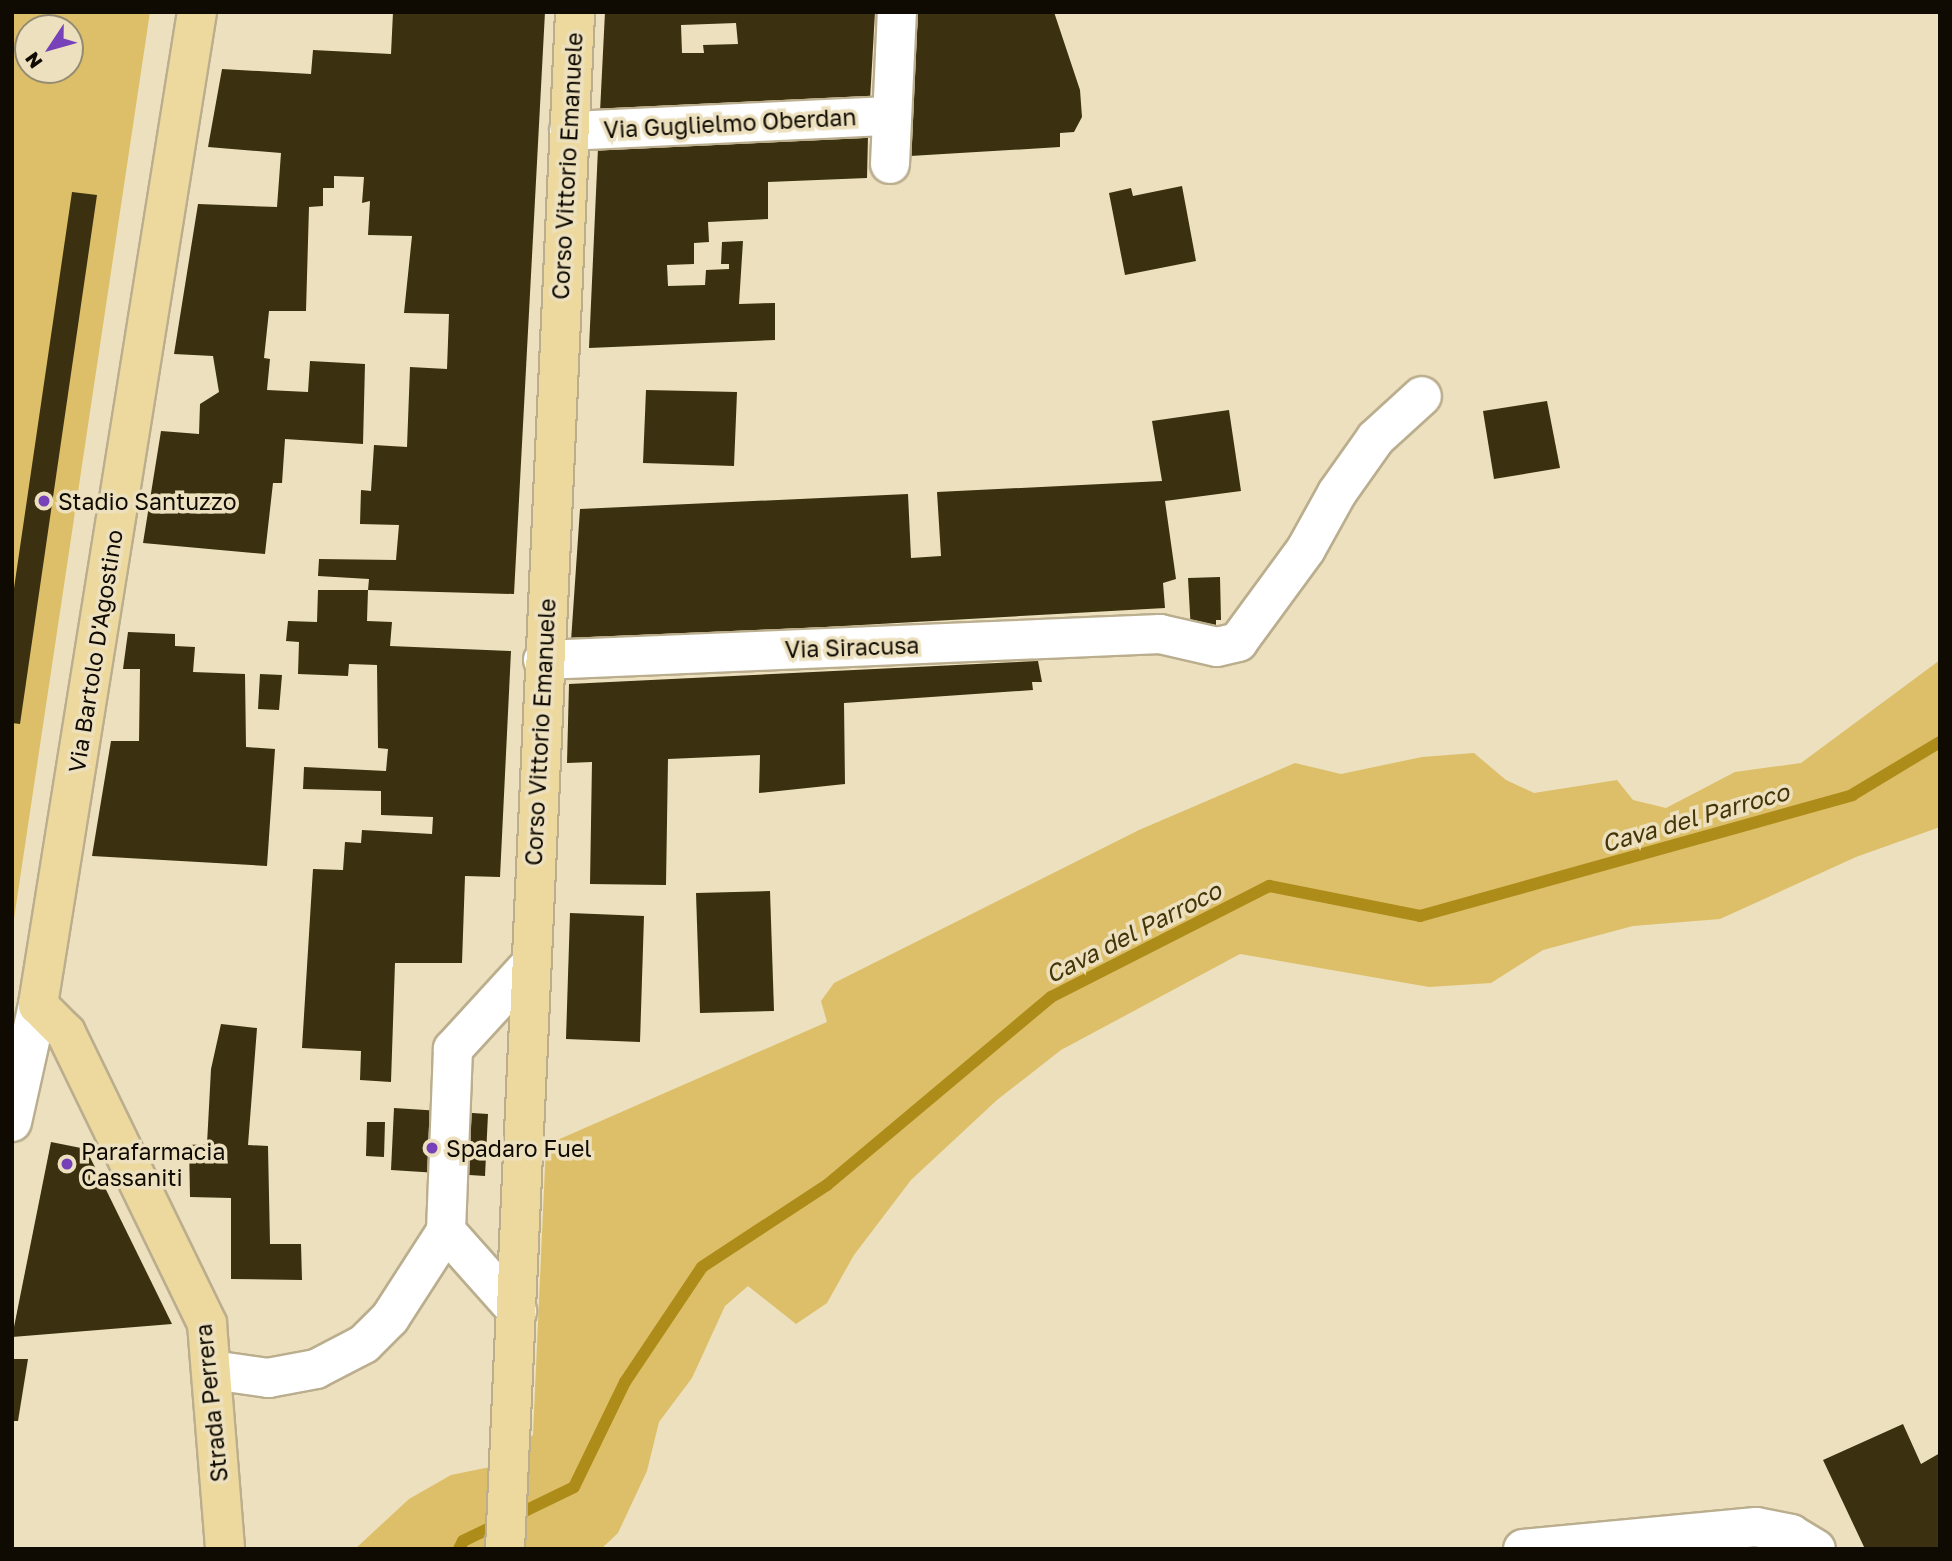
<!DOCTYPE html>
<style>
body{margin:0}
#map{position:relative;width:1952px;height:1561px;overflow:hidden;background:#ece0be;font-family:"Golos Text",sans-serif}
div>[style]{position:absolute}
.green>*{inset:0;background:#ddbf69}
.stream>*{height:12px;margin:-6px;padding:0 6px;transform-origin:6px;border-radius:6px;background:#ae8c19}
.building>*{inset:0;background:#3b300f}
.roads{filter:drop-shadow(2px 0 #baae8e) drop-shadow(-2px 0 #baae8e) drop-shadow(0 2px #baae8e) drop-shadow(0 -2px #baae8e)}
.minor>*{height:38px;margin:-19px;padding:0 19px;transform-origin:19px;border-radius:19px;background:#fff}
.major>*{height:38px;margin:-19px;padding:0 19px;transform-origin:19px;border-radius:19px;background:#edd99e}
.dots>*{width:19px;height:19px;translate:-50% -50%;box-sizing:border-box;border:4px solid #ece0be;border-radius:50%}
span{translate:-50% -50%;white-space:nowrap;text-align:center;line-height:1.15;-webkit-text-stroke:7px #ece0be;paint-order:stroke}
.street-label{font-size:23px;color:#100b02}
.poi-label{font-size:23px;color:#100b02}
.left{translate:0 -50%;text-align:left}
.water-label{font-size:24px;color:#443508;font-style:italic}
.frame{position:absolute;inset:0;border:14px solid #100b02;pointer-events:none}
.north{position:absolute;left:14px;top:14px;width:70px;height:70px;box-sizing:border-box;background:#ece0be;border:2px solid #948b73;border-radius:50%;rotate:234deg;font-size:19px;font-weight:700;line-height:28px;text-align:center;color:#100b02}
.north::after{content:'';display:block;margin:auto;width:24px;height:32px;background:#7742b9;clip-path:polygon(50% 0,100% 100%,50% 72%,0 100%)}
</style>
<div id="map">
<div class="green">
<div style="clip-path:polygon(evenodd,12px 12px,150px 12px,12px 932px,12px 12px,28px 28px,70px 28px,70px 70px,28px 70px,28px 28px)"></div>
<div style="clip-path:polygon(1940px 660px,1940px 827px,1856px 857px,1720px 919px,1633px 926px,1543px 950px,1491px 983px,1429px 987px,1240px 954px,1061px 1050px,997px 1100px,911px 1180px,854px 1255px,827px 1303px,796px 1324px,748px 1286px,725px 1306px,692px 1378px,659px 1422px,647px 1471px,618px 1533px,601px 1549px,355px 1549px,409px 1499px,451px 1475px,490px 1467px,533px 1435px,546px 1145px,827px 1022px,821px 1001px,834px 983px,1139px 830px,1295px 763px,1341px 774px,1422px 757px,1474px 753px,1506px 780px,1534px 793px,1617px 780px,1633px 800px,1666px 808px,1735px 772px,1801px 763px)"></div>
</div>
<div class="stream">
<div style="left:459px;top:1549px;width:9px;rotate:-63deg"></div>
<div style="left:463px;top:1541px;width:123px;rotate:-25.9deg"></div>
<div style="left:574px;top:1487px;width:117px;rotate:-64.1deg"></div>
<div style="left:625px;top:1382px;width:138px;rotate:-56.2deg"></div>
<div style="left:702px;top:1267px;width:149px;rotate:-33.3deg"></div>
<div style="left:827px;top:1185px;width:292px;rotate:-40deg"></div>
<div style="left:1051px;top:997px;width:245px;rotate:-27deg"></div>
<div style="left:1269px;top:886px;width:154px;rotate:11.2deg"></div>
<div style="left:1420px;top:916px;width:449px;rotate:-15.6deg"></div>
<div style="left:1852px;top:795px;width:103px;rotate:-31.1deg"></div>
</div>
<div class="building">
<div style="clip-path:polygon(393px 12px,545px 12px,514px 594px,368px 590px,369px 579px,318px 576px,319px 559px,396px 560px,399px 525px,360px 524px,361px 490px,371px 491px,374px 445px,407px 447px,410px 367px,447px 369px,449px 314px,404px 313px,412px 236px,368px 235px,370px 201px,362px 203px,364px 177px,334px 176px,334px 188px,323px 188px,323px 206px,309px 207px,306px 311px,269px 311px,264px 358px,270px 359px,267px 390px,308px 392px,310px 361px,365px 364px,363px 444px,285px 439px,282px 483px,273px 483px,265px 554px,143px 543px,161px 431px,199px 434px,200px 404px,219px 392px,213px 356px,174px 354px,198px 204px,277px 207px,281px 153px,208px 147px,222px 69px,311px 74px,313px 50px,391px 54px)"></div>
<div style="clip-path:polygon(evenodd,605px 12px,875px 12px,870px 100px,600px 112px,605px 12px,736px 23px,738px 44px,703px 45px,704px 53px,682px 53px,681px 25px,736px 23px)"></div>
<div style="clip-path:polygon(918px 12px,1054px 12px,1080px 90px,1082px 117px,1074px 132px,1060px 133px,1060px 147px,910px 156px)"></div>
<div style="clip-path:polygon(868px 136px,867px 178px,768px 182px,768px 219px,708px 222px,709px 242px,694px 243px,694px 264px,667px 265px,668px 286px,705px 285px,706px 270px,729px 269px,729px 264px,721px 264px,722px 242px,743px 241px,739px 304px,775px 303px,775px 340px,589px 348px,598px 148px)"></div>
<div style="clip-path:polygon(1182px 186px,1196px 261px,1125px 275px,1109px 193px,1131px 188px,1133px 196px)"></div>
<div style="clip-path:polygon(72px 192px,97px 195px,20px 724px,12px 723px,12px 602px)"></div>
<div style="clip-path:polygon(646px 390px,737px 392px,734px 466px,643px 463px)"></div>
<div style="clip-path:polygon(1547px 401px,1560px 468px,1494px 479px,1483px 411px)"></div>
<div style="clip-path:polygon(1229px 410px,1241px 491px,1165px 501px,1176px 579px,1163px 583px,1165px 608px,571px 641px,580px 509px,908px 494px,911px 558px,941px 556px,937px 492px,1162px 481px,1152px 421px)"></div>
<div style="clip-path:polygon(1220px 577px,1221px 620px,1216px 620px,1216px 631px,1191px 632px,1188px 578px)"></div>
<div style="clip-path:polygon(318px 590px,368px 590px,367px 621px,392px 622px,390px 646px,511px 651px,500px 877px,465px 876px,462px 963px,395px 963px,391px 1082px,360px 1080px,361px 1051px,302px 1048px,313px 869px,343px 870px,345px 842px,361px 843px,362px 830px,432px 834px,433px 817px,381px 815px,381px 791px,303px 789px,304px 767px,386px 771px,388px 749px,378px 748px,377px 665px,349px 664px,348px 676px,298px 674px,299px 642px,286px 641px,288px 621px,317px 622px)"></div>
<div style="clip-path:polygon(128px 632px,175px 634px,175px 646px,195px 647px,193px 672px,245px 674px,246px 747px,275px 749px,267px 866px,92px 856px,111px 741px,139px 741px,140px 669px,123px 669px)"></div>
<div style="clip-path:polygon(1038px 661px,1042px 682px,1032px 682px,1033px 690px,844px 703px,845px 784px,759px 793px,760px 755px,668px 759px,666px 885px,590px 884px,592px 762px,567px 763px,569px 684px)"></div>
<div style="clip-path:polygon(260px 674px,282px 675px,279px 710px,258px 709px)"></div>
<div style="clip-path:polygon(770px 891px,774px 1011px,700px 1013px,696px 893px)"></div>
<div style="clip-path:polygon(570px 913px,644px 916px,640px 1042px,566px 1039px)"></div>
<div style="clip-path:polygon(221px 1024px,257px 1028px,248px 1145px,268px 1146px,270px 1244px,301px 1244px,302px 1280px,231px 1279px,231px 1198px,190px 1197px,189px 1145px,207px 1144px,211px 1069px)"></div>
<div style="clip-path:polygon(394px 1108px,488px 1114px,485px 1176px,391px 1170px)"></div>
<div style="clip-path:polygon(367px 1122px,385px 1122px,384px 1157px,366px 1156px)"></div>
<div style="clip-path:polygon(51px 1142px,86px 1149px,172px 1324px,12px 1337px)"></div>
<div style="clip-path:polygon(12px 1359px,28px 1359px,18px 1421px,12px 1421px)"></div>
<div style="clip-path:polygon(1903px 1424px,1921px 1464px,1940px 1453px,1940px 1549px,1865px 1549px,1823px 1460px)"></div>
</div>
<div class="roads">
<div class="minor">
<div style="left:569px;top:131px;width:323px;rotate:-2.7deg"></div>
<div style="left:890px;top:164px;width:152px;rotate:-87.4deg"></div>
<div style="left:543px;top:660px;width:618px;rotate:-2.41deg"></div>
<div style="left:1160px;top:634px;width:58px;rotate:12.8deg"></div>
<div style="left:1217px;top:647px;width:22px;rotate:-13deg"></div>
<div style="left:1238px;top:642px;width:115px;rotate:-53.8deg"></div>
<div style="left:1306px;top:549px;width:64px;rotate:-61deg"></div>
<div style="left:1337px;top:493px;width:67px;rotate:-54.7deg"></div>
<div style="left:1376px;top:438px;width:62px;rotate:-42.4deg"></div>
<div style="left:12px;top:1122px;width:120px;rotate:-77.5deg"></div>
<div style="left:517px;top:1311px;width:107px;rotate:-131.6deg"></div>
<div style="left:446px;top:1231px;width:182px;rotate:-87.8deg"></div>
<div style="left:453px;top:1049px;width:113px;rotate:-47.5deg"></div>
<div style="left:212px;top:1370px;width:57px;rotate:8.1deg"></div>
<div style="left:268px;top:1378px;width:49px;rotate:-10.6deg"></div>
<div style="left:316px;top:1369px;width:54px;rotate:-27.5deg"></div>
<div style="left:364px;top:1344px;width:37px;rotate:-45deg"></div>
<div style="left:390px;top:1318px;width:103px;rotate:-57.2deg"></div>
<div style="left:1523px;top:1549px;width:234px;rotate:-5.4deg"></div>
<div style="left:1756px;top:1527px;width:36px;rotate:11deg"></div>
<div style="left:1791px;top:1534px;width:29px;rotate:31deg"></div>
</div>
<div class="major">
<div style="left:197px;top:12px;width:1006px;rotate:99.1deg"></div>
<div style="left:38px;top:1005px;width:40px;rotate:45deg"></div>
<div style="left:66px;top:1033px;width:323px;rotate:64.1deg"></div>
<div style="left:207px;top:1324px;width:226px;rotate:85.4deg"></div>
<div style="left:505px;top:1549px;width:1539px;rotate:-87.39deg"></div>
</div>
</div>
<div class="dots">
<div style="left:44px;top:501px;background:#7742b9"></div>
<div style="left:432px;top:1148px;background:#7742b9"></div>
<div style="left:67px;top:1164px;background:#7742b9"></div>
</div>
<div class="street-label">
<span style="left:730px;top:123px;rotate:-3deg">Via Guglielmo Oberdan</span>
<span style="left:567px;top:166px;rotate:-87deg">Corso Vittorio Emanuele</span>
<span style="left:852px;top:647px;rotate:-2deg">Via Siracusa</span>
<span style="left:95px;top:651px;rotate:-81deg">Via Bartolo D'Agostino</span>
<span style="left:540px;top:732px;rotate:-87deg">Corso Vittorio Emanuele</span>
<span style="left:211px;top:1403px;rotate:-96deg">Strada Perrera</span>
</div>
<div class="poi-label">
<span class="left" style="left:58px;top:501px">Stadio Santuzzo</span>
<span class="left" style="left:446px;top:1148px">Spadaro Fuel</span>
<span class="left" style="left:81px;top:1164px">Parafarmacia<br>Cassaniti</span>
</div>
<div class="water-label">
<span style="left:1695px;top:817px;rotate:-16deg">Cava del Parroco</span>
<span style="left:1133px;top:932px;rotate:-27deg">Cava del Parroco</span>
</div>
<div class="frame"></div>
<div class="north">N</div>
</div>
